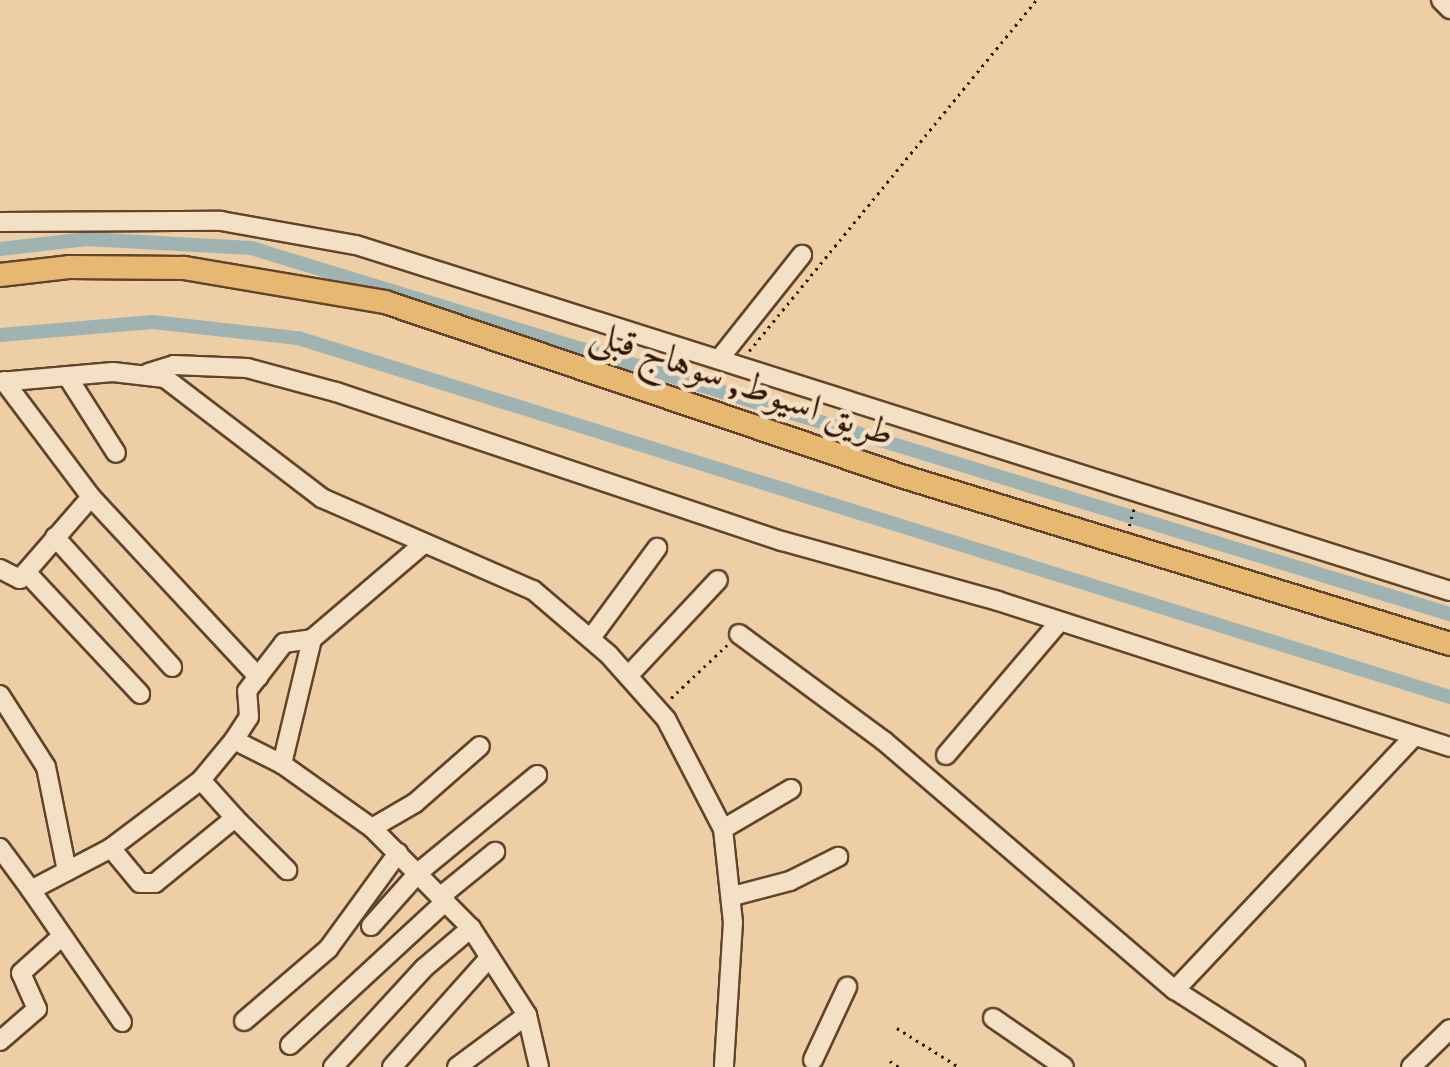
<!DOCTYPE html>
<meta charset="utf-8">
<style>
body{margin:0}
#map{position:relative;width:1450px;height:1067px;overflow:hidden;background:#eecfa5;font-family:"IM FELL DW Pica",Amiri,serif}
div>[style]{position:absolute}
.canal>*{height:14px;margin:-7px;padding:0 7px;transform-origin:7px;border-radius:7px;background:#9fb3b3}
.path>*{height:2.5px;margin-top:-1.25px;transform-origin:0;background:repeating-linear-gradient(90deg,#331603 0 2.5px,transparent 0 7.5px)}
.roads{filter:drop-shadow(2px 0 #62442c) drop-shadow(-2px 0 #62442c) drop-shadow(0 2px #62442c) drop-shadow(0 -2px #62442c)}
.minor>*{height:18px;margin:-9px;padding:0 9px;transform-origin:9px;border-radius:9px;background:#f4e0c4}
.major>*{height:22px;margin:-11px;padding:0 11px;transform-origin:11px;border-radius:11px;background:#e7b872}
span{translate:-50% -50%;white-space:nowrap;text-align:center;line-height:1.15;-webkit-text-stroke:9px #f4e0c4;paint-order:stroke}
.street-label{font-size:38px;color:#331603}
</style>
<div id="map">
<div class="canal">
<div style="left:0;top:249px;width:87px;rotate:-6.6deg"></div>
<div style="left:86px;top:239px;width:165px;rotate:3.1deg"></div>
<div style="left:251px;top:248px;width:1254px;rotate:16.98deg"></div>
<div style="left:0;top:335px;width:153px;rotate:-4.9deg"></div>
<div style="left:152px;top:322px;width:147px;rotate:6.3deg"></div>
<div style="left:298px;top:338px;width:1207px;rotate:17.31deg"></div>
</div>
<div class="path">
<div style="left:749px;top:351px;width:453px;rotate:-50.7deg"></div>
<div style="left:1129px;top:526px;width:22px;rotate:-74deg"></div>
<div style="left:671px;top:698px;width:77px;rotate:-43.4deg"></div>
<div style="left:897px;top:1028px;width:73px;rotate:32.2deg"></div>
<div style="left:890px;top:1061px;width:11px;rotate:34deg"></div>
</div>
<div class="roads">
<div class="minor">
<div style="left:1441px;top:0;width:13px;rotate:45deg"></div>
<div style="left:0;top:222px;width:221px;rotate:-0.3deg"></div>
<div style="left:221px;top:221px;width:137px;rotate:10.1deg"></div>
<div style="left:356px;top:245px;width:1147px;rotate:17.55deg"></div>
<div style="left:720px;top:358px;width:132px;rotate:-51.5deg"></div>
<div style="left:148px;top:373px;width:27px;rotate:-17deg"></div>
<div style="left:174px;top:365px;width:73px;rotate:2.4deg"></div>
<div style="left:247px;top:368px;width:92px;rotate:15.1deg"></div>
<div style="left:336px;top:392px;width:470px;rotate:18.5deg"></div>
<div style="left:782px;top:541px;width:224px;rotate:15.5deg"></div>
<div style="left:998px;top:601px;width:475px;rotate:17.9deg"></div>
<div style="left:67px;top:376px;width:91px;rotate:57.5deg"></div>
<div style="left:4px;top:381px;width:145px;rotate:53.1deg"></div>
<div style="left:91px;top:497px;width:246px;rotate:47.1deg"></div>
<div style="left:0;top:382px;width:113px;rotate:-5.1deg"></div>
<div style="left:113px;top:372px;width:52px;rotate:6.6deg"></div>
<div style="left:165px;top:378px;width:198px;rotate:37.4deg"></div>
<div style="left:322px;top:498px;width:230px;rotate:23.6deg"></div>
<div style="left:533px;top:590px;width:100px;rotate:40.5deg"></div>
<div style="left:609px;top:655px;width:86px;rotate:48.3deg"></div>
<div style="left:666px;top:719px;width:124px;rotate:62.6deg"></div>
<div style="left:723px;top:829px;width:94px;rotate:83.9deg"></div>
<div style="left:733px;top:922px;width:145px;rotate:93.6deg"></div>
<div style="left:55px;top:537px;width:175px;rotate:48deg"></div>
<div style="left:0;top:569px;width:22px;rotate:27deg"></div>
<div style="left:20px;top:579px;width:108px;rotate:-49.1deg"></div>
<div style="left:26px;top:572px;width:167px;rotate:46.9deg"></div>
<div style="left:739px;top:634px;width:180px;rotate:36.4deg"></div>
<div style="left:884px;top:741px;width:383px;rotate:40.6deg"></div>
<div style="left:1175px;top:990px;width:143px;rotate:32.5deg"></div>
<div style="left:591px;top:638px;width:112px;rotate:-53.7deg"></div>
<div style="left:629px;top:675px;width:130px;rotate:-46.9deg"></div>
<div style="left:0;top:695px;width:85px;rotate:57.4deg"></div>
<div style="left:46px;top:767px;width:106px;rotate:78.6deg"></div>
<div style="left:234px;top:740px;width:27px;rotate:-57deg"></div>
<div style="left:249px;top:717px;width:26px;rotate:-94deg"></div>
<div style="left:247px;top:691px;width:61px;rotate:-52.4deg"></div>
<div style="left:284px;top:643px;width:28px;rotate:-8deg"></div>
<div style="left:946px;top:755px;width:175px;rotate:-49.6deg"></div>
<div style="left:235px;top:818px;width:74px;rotate:45deg"></div>
<div style="left:372px;top:828px;width:50px;rotate:-30.2deg"></div>
<div style="left:415px;top:803px;width:86px;rotate:-41.2deg"></div>
<div style="left:723px;top:829px;width:79px;rotate:-30.5deg"></div>
<div style="left:0;top:848px;width:52px;rotate:53.6deg"></div>
<div style="left:111px;top:848px;width:45px;rotate:50.4deg"></div>
<div style="left:140px;top:883px;width:15px"></div>
<div style="left:155px;top:883px;width:103px;rotate:-39.1deg"></div>
<div style="left:235px;top:818px;width:51px;rotate:-131.8deg"></div>
<div style="left:441px;top:896px;width:70px;rotate:-39.2deg"></div>
<div style="left:733px;top:896px;width:59px;rotate:-14.7deg"></div>
<div style="left:790px;top:881px;width:54px;rotate:-26.6deg"></div>
<div style="left:371px;top:926px;width:72px;rotate:-48.4deg"></div>
<div style="left:419px;top:872px;width:153px;rotate:-39.4deg"></div>
<div style="left:471px;top:928px;width:103px;rotate:57.2deg"></div>
<div style="left:527px;top:1015px;width:53px;rotate:77deg"></div>
<div style="left:1175px;top:990px;width:347px;rotate:-46.7deg"></div>
<div style="left:993px;top:1018px;width:86px;rotate:34.6deg"></div>
<div style="left:244px;top:1021px;width:111px;rotate:-40.6deg"></div>
<div style="left:328px;top:949px;width:119px;rotate:-53.9deg"></div>
<div style="left:122px;top:1022px;width:160px;rotate:-124.6deg"></div>
<div style="left:31px;top:890px;width:90px;rotate:-27.7deg"></div>
<div style="left:111px;top:848px;width:113px;rotate:-37.1deg"></div>
<div style="left:201px;top:780px;width:52px;rotate:-50.5deg"></div>
<div style="left:234px;top:740px;width:54px;rotate:26.6deg"></div>
<div style="left:0;top:1041px;width:49px;rotate:-40.9deg"></div>
<div style="left:37px;top:1009px;width:39px;rotate:-114deg"></div>
<div style="left:21px;top:973px;width:52px;rotate:-41.9deg"></div>
<div style="left:290px;top:1045px;width:212px;rotate:-42.7deg"></div>
<div style="left:813px;top:1060px;width:81px;rotate:-65deg"></div>
<div style="left:333px;top:1067px;width:134px;rotate:-47.4deg"></div>
<div style="left:424px;top:968px;width:62px;rotate:-40.4deg"></div>
<div style="left:471px;top:928px;width:141px;rotate:-134.7deg"></div>
<div style="left:372px;top:828px;width:110px;rotate:-144.6deg"></div>
<div style="left:282px;top:764px;width:129px;rotate:-76.5deg"></div>
<div style="left:312px;top:639px;width:143px;rotate:-40.5deg"></div>
<div style="left:392px;top:1067px;width:147px;rotate:-48.3deg"></div>
<div style="left:457px;top:1067px;width:87px;rotate:-36.6deg"></div>
<div style="left:1411px;top:1067px;width:54px;rotate:-44.3deg"></div>
</div>
<div class="major">
<div style="left:0;top:275px;width:69px;rotate:-6.6deg"></div>
<div style="left:69px;top:267px;width:115px;rotate:0.5deg"></div>
<div style="left:184px;top:268px;width:204px;rotate:9.6deg"></div>
<div style="left:385px;top:302px;width:545px;rotate:18.63deg"></div>
<div style="left:901px;top:476px;width:574px;rotate:17.01deg"></div>
</div>
</div>
<div class="street-label">
<span style="left:742px;top:385px;rotate:19deg">طريق اسيوط, سوهاج قبلى</span>
</div>
</div>
